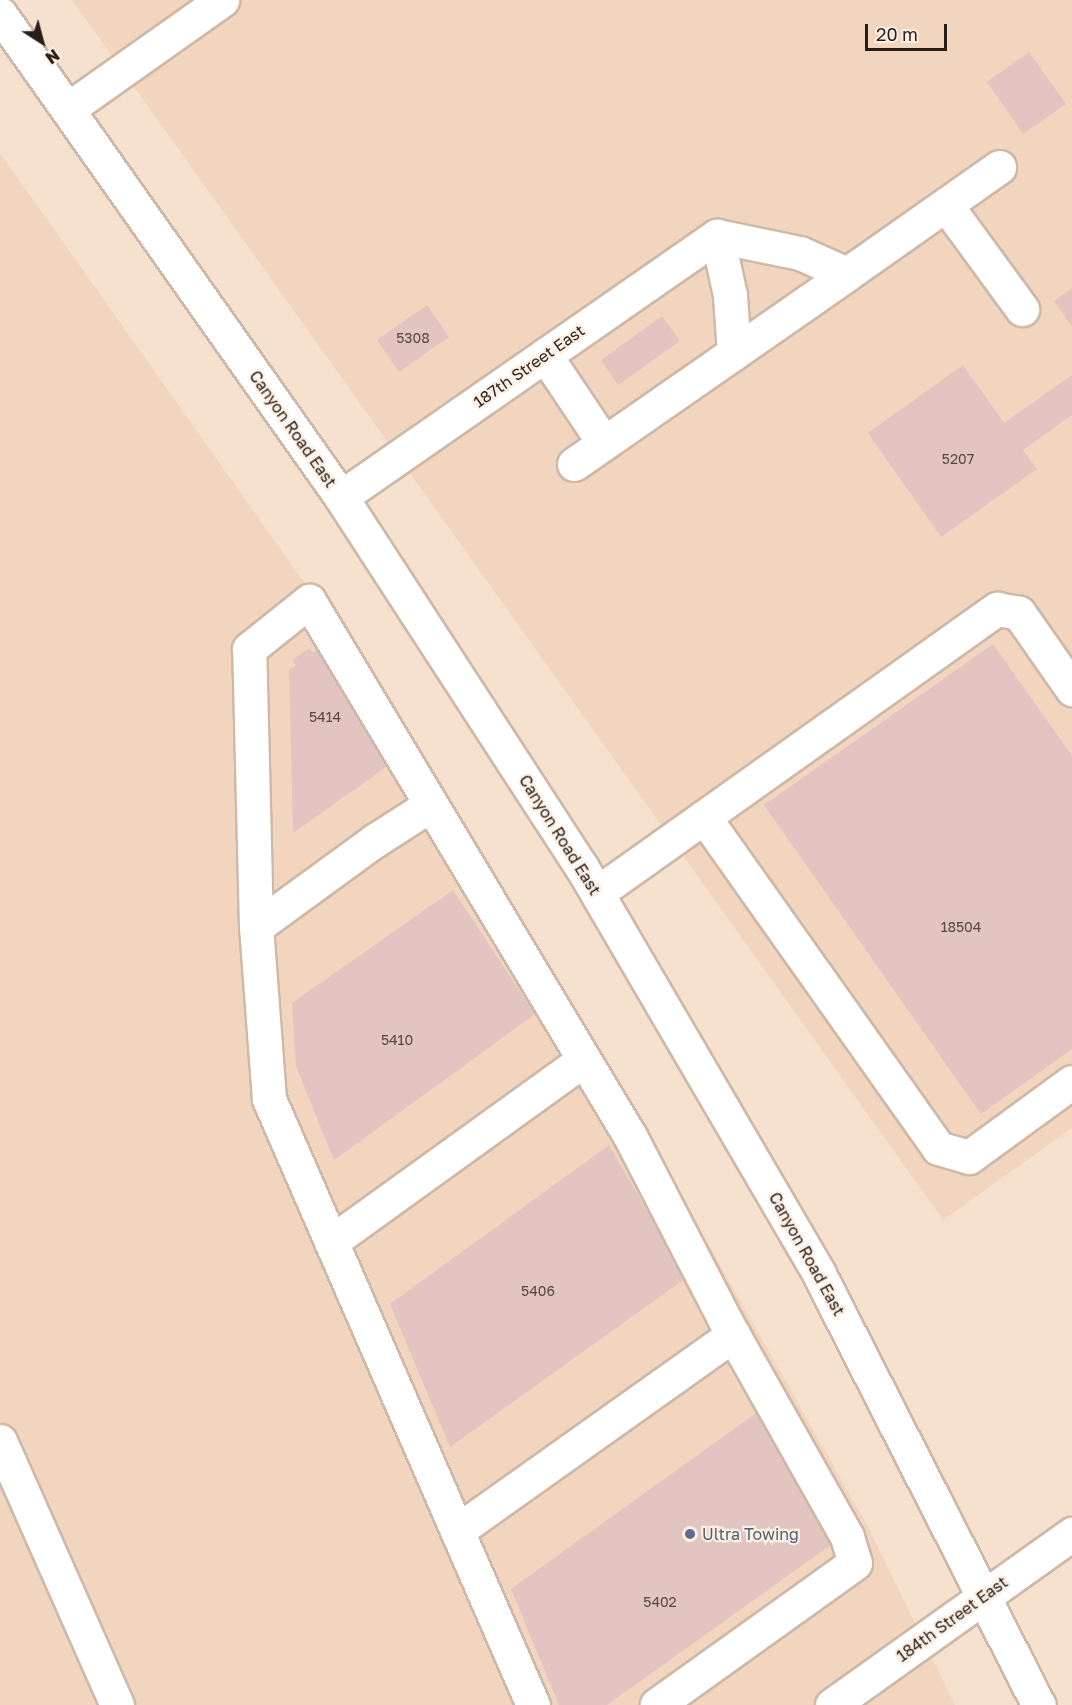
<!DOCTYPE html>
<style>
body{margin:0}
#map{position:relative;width:1072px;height:1705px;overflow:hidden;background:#f6e0ce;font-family:"Golos Text",sans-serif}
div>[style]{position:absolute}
.built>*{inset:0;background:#f2d5be}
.building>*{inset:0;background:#e2c4c1}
.roads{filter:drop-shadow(2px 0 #ceb8a7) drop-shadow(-2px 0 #ceb8a7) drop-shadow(0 2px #ceb8a7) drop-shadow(0 -2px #ceb8a7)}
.minor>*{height:33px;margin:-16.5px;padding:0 16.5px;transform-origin:16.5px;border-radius:16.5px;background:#fff}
.major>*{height:33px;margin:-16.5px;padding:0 16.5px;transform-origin:16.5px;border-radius:16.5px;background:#fff}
.dots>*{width:16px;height:16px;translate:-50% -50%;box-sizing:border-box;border:3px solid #fdefe4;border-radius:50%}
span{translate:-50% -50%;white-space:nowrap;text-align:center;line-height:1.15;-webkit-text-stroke:4.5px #fdefe4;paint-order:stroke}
.number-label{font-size:14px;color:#564842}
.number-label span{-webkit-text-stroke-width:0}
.street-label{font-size:16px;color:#271e18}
.service-label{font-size:16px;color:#4e5e75}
.left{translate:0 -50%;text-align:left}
.north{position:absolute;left:12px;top:12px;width:60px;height:60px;-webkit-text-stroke:4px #fdefe4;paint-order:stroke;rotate:144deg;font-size:16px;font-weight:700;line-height:24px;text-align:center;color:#271e18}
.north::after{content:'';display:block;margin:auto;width:21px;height:27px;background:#271e18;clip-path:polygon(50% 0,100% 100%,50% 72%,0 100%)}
.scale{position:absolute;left:865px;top:24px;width:82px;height:27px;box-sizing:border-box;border:3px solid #271e18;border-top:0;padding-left:8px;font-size:18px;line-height:21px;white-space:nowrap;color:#271e18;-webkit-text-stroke:4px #fdefe4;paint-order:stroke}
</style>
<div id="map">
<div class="built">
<div style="clip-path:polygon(72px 0,1072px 0,1072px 1128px,943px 1220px)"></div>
<div style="clip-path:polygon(0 153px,354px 653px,604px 1059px,868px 1527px,955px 1705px,0 1705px)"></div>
</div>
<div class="building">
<div style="clip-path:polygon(1029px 52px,1066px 104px,1023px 134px,987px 82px)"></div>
<div style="clip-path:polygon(1072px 288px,1072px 327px,1054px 301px)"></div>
<div style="clip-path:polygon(427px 305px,449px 337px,399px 372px,377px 340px)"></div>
<div style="clip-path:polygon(662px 316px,680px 341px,618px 385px,601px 360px)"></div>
<div style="clip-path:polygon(963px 365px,1004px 423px,1072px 375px,1072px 415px,1023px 450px,1037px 469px,941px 537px,868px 433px)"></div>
<div style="clip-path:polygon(993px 644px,1072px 756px,1072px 1049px,981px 1114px,764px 805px)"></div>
<div style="clip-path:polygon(310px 648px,313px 653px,318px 650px,389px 765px,293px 833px,289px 670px,296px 665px,292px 660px)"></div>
<div style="clip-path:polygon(453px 890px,535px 1014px,334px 1160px,296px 1066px,292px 1003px)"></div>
<div style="clip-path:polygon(609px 1145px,686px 1278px,450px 1447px,390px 1304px)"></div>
<div style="clip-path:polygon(759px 1411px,832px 1544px,607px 1705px,559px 1705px,511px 1589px)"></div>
</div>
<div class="roads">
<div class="minor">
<div style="left:68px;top:109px;width:189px;rotate:-35.3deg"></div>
<div style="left:946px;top:205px;width:129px;rotate:53.8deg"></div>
<div style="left:717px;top:236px;width:85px;rotate:11.6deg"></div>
<div style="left:800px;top:253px;width:51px;rotate:24.1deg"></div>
<div style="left:847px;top:274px;width:186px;rotate:-35.1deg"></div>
<div style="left:717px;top:236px;width:60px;rotate:77.6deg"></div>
<div style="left:730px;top:295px;width:58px;rotate:86.1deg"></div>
<div style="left:545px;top:355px;width:106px;rotate:56.2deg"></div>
<div style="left:574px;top:464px;width:333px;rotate:-34.8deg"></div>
<div style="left:341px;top:497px;width:458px;rotate:-34.8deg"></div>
<div style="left:704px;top:817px;width:405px;rotate:54.7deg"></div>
<div style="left:938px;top:1148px;width:32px;rotate:16deg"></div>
<div style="left:969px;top:1157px;width:127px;rotate:-36.1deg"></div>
<div style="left:597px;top:893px;width:491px;rotate:-35.4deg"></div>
<div style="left:997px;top:609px;width:22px;rotate:10deg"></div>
<div style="left:1019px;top:613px;width:93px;rotate:55.1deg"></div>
<div style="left:256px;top:927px;width:146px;rotate:-36.1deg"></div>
<div style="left:374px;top:841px;width:67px;rotate:-32.7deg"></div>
<div style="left:331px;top:1242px;width:311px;rotate:-35.8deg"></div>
<div style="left:0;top:1441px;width:289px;rotate:66.1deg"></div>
<div style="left:457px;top:1531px;width:339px;rotate:-35.4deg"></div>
<div style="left:533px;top:1705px;width:661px;rotate:-113.54deg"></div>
<div style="left:269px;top:1099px;width:172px;rotate:-94.3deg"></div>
<div style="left:256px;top:927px;width:278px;rotate:-91.4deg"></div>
<div style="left:249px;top:649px;width:77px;rotate:-38.7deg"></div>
<div style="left:309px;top:601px;width:624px;rotate:59.04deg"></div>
<div style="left:630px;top:1136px;width:209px;rotate:62.7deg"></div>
<div style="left:726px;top:1322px;width:247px;rotate:60.6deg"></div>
<div style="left:847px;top:1537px;width:27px;rotate:73deg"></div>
<div style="left:855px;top:1563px;width:244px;rotate:144.4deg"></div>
<div style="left:832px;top:1705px;width:295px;rotate:-35.5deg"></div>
</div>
<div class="major">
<div style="left:0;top:14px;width:591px;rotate:54.78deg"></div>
<div style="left:341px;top:497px;width:440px;rotate:57deg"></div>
<div style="left:581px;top:866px;width:472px;rotate:59.7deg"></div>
<div style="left:819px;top:1274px;width:484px;rotate:63deg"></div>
</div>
</div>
<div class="dots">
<div style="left:690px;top:1534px;background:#5c6f8a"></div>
</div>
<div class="number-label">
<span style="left:413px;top:338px">5308</span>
<span style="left:958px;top:459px">5207</span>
<span style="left:325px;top:717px">5414</span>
<span style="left:961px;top:927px">18504</span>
<span style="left:397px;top:1040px">5410</span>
<span style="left:538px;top:1291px">5406</span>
<span style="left:660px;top:1602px">5402</span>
</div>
<div class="street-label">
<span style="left:529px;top:366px;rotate:-35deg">187th Street East</span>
<span style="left:293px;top:429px;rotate:55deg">Canyon Road East</span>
<span style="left:560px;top:835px;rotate:58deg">Canyon Road East</span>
<span style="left:807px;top:1254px;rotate:61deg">Canyon Road East</span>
<span style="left:952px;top:1619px;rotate:-36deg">184th Street East</span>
</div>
<div class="service-label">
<span class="left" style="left:702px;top:1534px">Ultra Towing</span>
</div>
<div class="north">N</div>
<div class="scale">20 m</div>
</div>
